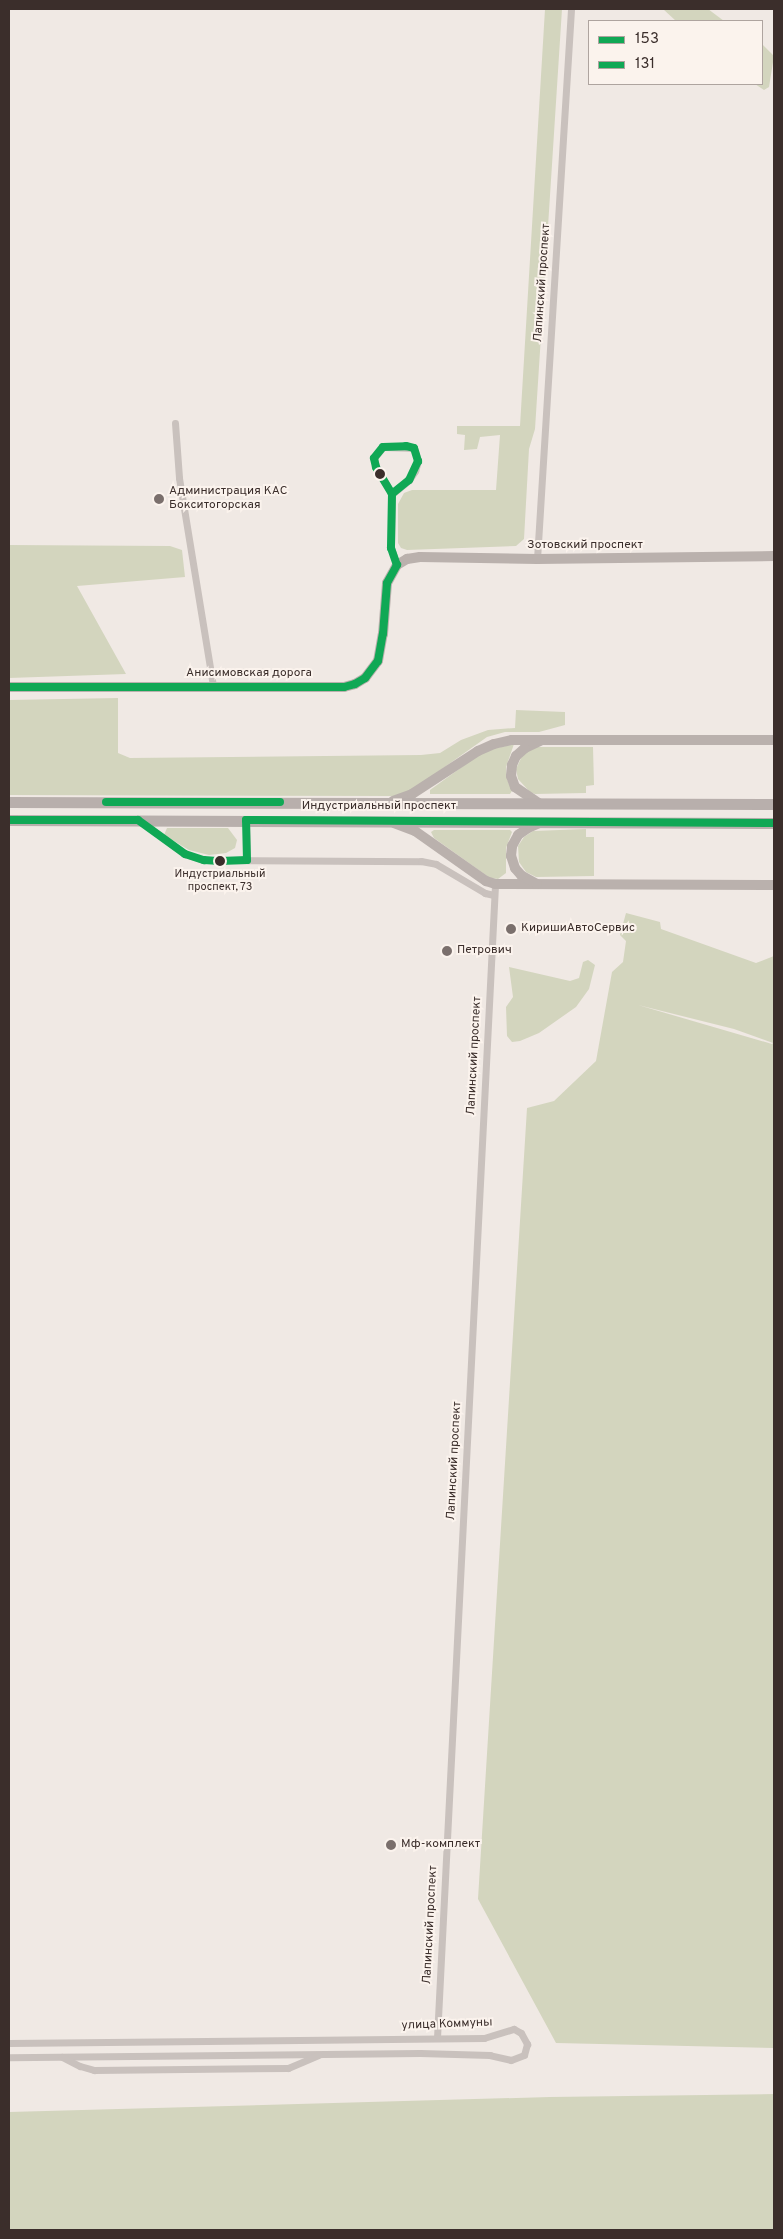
<!DOCTYPE html>
<meta charset="utf-8">
<style>
body{margin:0}
#map{position:relative;width:783px;height:2239px;overflow:hidden;background:#f0e9e4;font-family:Overpass,sans-serif}
div>[style]{position:absolute}
.green>*{inset:0;background:#d3d5be}
.street>*{height:7px;margin:-3.5px;padding:0 3.5px;transform-origin:3.5px;border-radius:3.5px;background:#c9c1bd}
.secondary>*{height:10px;margin:-5px;padding:0 5px;transform-origin:5px;border-radius:5px;background:#bab1ad}
.primary>*{height:11px;margin:-5.5px;padding:0 5.5px;transform-origin:5.5px;border-radius:5.5px;background:#b8afac}
.bus-1>*{height:8px;margin:-4px;padding:0 4px;transform-origin:4px;border-radius:4px;background:#10a855}
.bus-2>*{height:8px;margin:-4px;padding:0 4px;transform-origin:4px;border-radius:4px;background:#10a855}
.dots>*{width:14px;height:14px;translate:-50% -50%;box-sizing:border-box;border:2px solid #fbf3ed;border-radius:50%}
span{translate:-50% -50%;white-space:nowrap;text-align:center;line-height:1.15;-webkit-text-stroke:4px #fbf3ed;paint-order:stroke}
.bus-label{font-size:11px;color:#3b2e2b}
.street-label{font-size:12px;color:#3b2e2b}
.poi-label{font-size:12px;color:#3b2e2b}
.left{translate:0 -50%;text-align:left}
.frame{position:absolute;inset:0;border:10px solid #3b2e2b;pointer-events:none}
.legend{position:absolute;left:588px;top:20px;width:175px;height:65px;box-sizing:border-box;background:#fbf3ed;border:1px solid #aea49f;margin:0;padding:6px 9px;list-style:none;font-size:15px;color:#3b2e2b}
.legend li{display:flex;align-items:center;gap:10px;height:25px}
.legend b{width:25px;border:1px solid #aea49f}
</style>
<div id="map">
<div class="green">
<div style="clip-path:polygon(545px 9px,562px 9px,535px 429px,529px 449px,524px 539px,516px 546px,407px 550px,401px 548px,398px 543px,398px 504px,404px 493px,412px 490px,496px 490px,500px 435px,480px 437px,477px 449px,464px 450px,465px 435px,457px 434px,457px 426px,520px 426px)"></div>
<div style="clip-path:polygon(663px 9px,708px 9px,724px 21px,676px 21px)"></div>
<div style="clip-path:polygon(762px 44px,774px 56px,769px 87px,764px 90px,755px 84px,762px 84px)"></div>
<div style="clip-path:polygon(9px 545px,170px 546px,182px 550px,185px 577px,77px 586px,126px 674px,9px 678px)"></div>
<div style="clip-path:polygon(118px 698px,118px 753px,130px 758px,421px 755px,440px 753px,461px 740px,488px 730px,515px 728px,516px 710px,565px 712px,565px 725px,539px 732px,505px 732px,487px 737px,415px 788px,399px 796px,9px 795px,9px 700px)"></div>
<div style="clip-path:polygon(514px 744px,506px 767px,507px 779px,512px 791px,510px 794px,430px 794px,430px 790px,484px 751px)"></div>
<div style="clip-path:polygon(537px 747px,593px 747px,594px 785px,586px 786px,586px 793px,535px 794px,530px 792px,518px 779px,516px 769px,523px 754px)"></div>
<div style="clip-path:polygon(167px 828px,228px 828px,237px 840px,235px 848px,226px 853px,209px 855px,189px 850px,164px 835px)"></div>
<div style="clip-path:polygon(586px 829px,586px 837px,594px 837px,594px 876px,536px 877px,526px 872px,519px 862px,518px 846px,524px 837px,533px 831px)"></div>
<div style="clip-path:polygon(434px 830px,510px 830px,512px 832px,506px 848px,506px 873px,498px 879px,490px 878px,434px 838px,431px 832px)"></div>
<div style="clip-path:polygon(evenodd,626px 913px,660px 922px,661px 929px,756px 963px,774px 956px,774px 2048px,556px 2043px,478px 1899px,527px 1108px,554px 1101px,596px 1061px,612px 972px,623px 962px,626px 941px,620px 935px,626px 913px,638px 1005px,734px 1029px,773px 1043px,772px 1044px,638px 1005px)"></div>
<div style="clip-path:polygon(588px 960px,595px 965px,589px 989px,576px 1007px,539px 1033px,520px 1041px,512px 1042px,507px 1036px,506px 1007px,513px 997px,509px 967px,570px 981px,579px 978px,583px 962px)"></div>
<div style="clip-path:polygon(774px 2094px,774px 2230px,9px 2230px,9px 2112px,550px 2097px)"></div>
</div>
<div class="street">
<div style="left:175px;top:423px;width:55px;rotate:85.8deg"></div>
<div style="left:179px;top:478px;width:211px;rotate:80.7deg"></div>
<div style="left:392px;top:494px;width:22px;rotate:-39deg"></div>
<div style="left:409px;top:480px;width:11px;rotate:-56deg"></div>
<div style="left:415px;top:471px;width:10px;rotate:-73deg"></div>
<div style="left:418px;top:461px;width:14px;rotate:-107deg"></div>
<div style="left:414px;top:448px;width:31px;rotate:-178deg"></div>
<div style="left:383px;top:447px;width:14px;rotate:129deg"></div>
<div style="left:374px;top:458px;width:9px;rotate:77deg"></div>
<div style="left:376px;top:467px;width:31px;rotate:59deg"></div>
<div style="left:392px;top:494px;width:54px;rotate:91.1deg"></div>
<div style="left:391px;top:548px;width:18px;rotate:71deg"></div>
<div style="left:537px;top:559px;width:551px;rotate:-86.46deg"></div>
<div style="left:246px;top:820px;width:40px;rotate:88.6deg"></div>
<div style="left:140px;top:821px;width:56px;rotate:36.3deg"></div>
<div style="left:185px;top:854px;width:20px;rotate:18deg"></div>
<div style="left:204px;top:860px;width:217px;rotate:0.3deg"></div>
<div style="left:421px;top:861px;width:15px;rotate:11deg"></div>
<div style="left:436px;top:864px;width:57px;rotate:30.6deg"></div>
<div style="left:485px;top:893px;width:9px;rotate:13deg"></div>
<div style="left:437px;top:2038px;width:1155px;rotate:-87.12deg"></div>
<div style="left:9px;top:2043px;width:475px;rotate:-0.6deg"></div>
<div style="left:484px;top:2038px;width:31px;rotate:-17deg"></div>
<div style="left:514px;top:2029px;width:8px;rotate:30deg"></div>
<div style="left:521px;top:2033px;width:13px;rotate:61deg"></div>
<div style="left:527px;top:2044px;width:11px;rotate:105deg"></div>
<div style="left:524px;top:2055px;width:14px;rotate:159deg"></div>
<div style="left:511px;top:2060px;width:22px;rotate:-167deg"></div>
<div style="left:490px;top:2055px;width:70px;rotate:-178.4deg"></div>
<div style="left:420px;top:2053px;width:411px;rotate:179.4deg"></div>
<div style="left:62px;top:2057px;width:20px;rotate:27deg"></div>
<div style="left:80px;top:2066px;width:15px;rotate:16deg"></div>
<div style="left:94px;top:2070px;width:194px;rotate:-0.6deg"></div>
<div style="left:288px;top:2068px;width:33px;rotate:-23deg"></div>
</div>
<div class="secondary">
<div style="left:9px;top:687px;width:335px"></div>
<div style="left:344px;top:687px;width:11px;rotate:-15deg"></div>
<div style="left:355px;top:684px;width:12px;rotate:-31deg"></div>
<div style="left:365px;top:678px;width:21px;rotate:-53deg"></div>
<div style="left:378px;top:661px;width:27px;rotate:-80deg"></div>
<div style="left:383px;top:634px;width:51px;rotate:-85.5deg"></div>
<div style="left:387px;top:583px;width:21px;rotate:-61deg"></div>
<div style="left:397px;top:565px;width:12px;rotate:-31deg"></div>
<div style="left:407px;top:559px;width:13px;rotate:-9deg"></div>
<div style="left:420px;top:557px;width:117px;rotate:1deg"></div>
<div style="left:537px;top:559px;width:237px;rotate:-0.7deg"></div>
<div style="left:540px;top:741px;width:17px;rotate:155deg"></div>
<div style="left:525px;top:748px;width:12px;rotate:138deg"></div>
<div style="left:516px;top:756px;width:10px;rotate:114deg"></div>
<div style="left:512px;top:765px;width:11px;rotate:95deg"></div>
<div style="left:511px;top:776px;width:12px;rotate:70deg"></div>
<div style="left:515px;top:787px;width:30px;rotate:34deg"></div>
<div style="left:393px;top:801px;width:20px;rotate:-20deg"></div>
<div style="left:412px;top:794px;width:79px;rotate:-33.1deg"></div>
<div style="left:478px;top:751px;width:17px;rotate:-24deg"></div>
<div style="left:494px;top:744px;width:18px;rotate:-13deg"></div>
<div style="left:512px;top:740px;width:262px"></div>
<div style="left:394px;top:823px;width:22px;rotate:21deg"></div>
<div style="left:415px;top:831px;width:87px;rotate:35.2deg"></div>
<div style="left:486px;top:881px;width:9px;rotate:18deg"></div>
<div style="left:495px;top:884px;width:279px;rotate:0.2deg"></div>
<div style="left:537px;top:884px;width:18px;rotate:-151deg"></div>
<div style="left:521px;top:875px;width:9px;rotate:-131deg"></div>
<div style="left:515px;top:868px;width:13px;rotate:-108deg"></div>
<div style="left:511px;top:856px;width:10px;rotate:-84deg"></div>
<div style="left:512px;top:846px;width:13px;rotate:-61deg"></div>
<div style="left:518px;top:835px;width:12px;rotate:-35deg"></div>
<div style="left:528px;top:828px;width:12px;rotate:-24deg"></div>
</div>
<div class="primary">
<div style="left:9px;top:802px;width:765px;rotate:0.15deg"></div>
<div style="left:9px;top:820px;width:765px;rotate:0.22deg"></div>
</div>
<div class="bus-1">
<div style="left:106px;top:802px;width:174px"></div>
<div style="left:9px;top:820px;width:129px"></div>
<div style="left:138px;top:820px;width:58px;rotate:35.9deg"></div>
<div style="left:185px;top:854px;width:20px;rotate:18deg"></div>
<div style="left:204px;top:860px;width:16px;rotate:4deg"></div>
<div style="left:220px;top:861px;width:27px;rotate:-2deg"></div>
<div style="left:247px;top:860px;width:40px;rotate:-91.4deg"></div>
<div style="left:246px;top:820px;width:528px;rotate:0.33deg"></div>
</div>
<div class="bus-2">
<div style="left:406px;top:446px;width:8px;rotate:14deg"></div>
<div style="left:414px;top:448px;width:14px;rotate:73deg"></div>
<div style="left:418px;top:461px;width:21px;rotate:115deg"></div>
<div style="left:409px;top:480px;width:22px;rotate:141deg"></div>
<div style="left:392px;top:494px;width:31px;rotate:-121deg"></div>
<div style="left:376px;top:467px;width:9px;rotate:-103deg"></div>
<div style="left:374px;top:458px;width:14px;rotate:-51deg"></div>
<div style="left:383px;top:447px;width:23px;rotate:-2deg"></div>
<div style="left:392px;top:494px;width:54px;rotate:91.1deg"></div>
<div style="left:391px;top:548px;width:18px;rotate:71deg"></div>
<div style="left:9px;top:687px;width:335px"></div>
<div style="left:344px;top:687px;width:11px;rotate:-15deg"></div>
<div style="left:355px;top:684px;width:12px;rotate:-31deg"></div>
<div style="left:365px;top:678px;width:21px;rotate:-53deg"></div>
<div style="left:378px;top:661px;width:27px;rotate:-80deg"></div>
<div style="left:383px;top:634px;width:51px;rotate:-85.5deg"></div>
<div style="left:387px;top:583px;width:21px;rotate:-61deg"></div>
</div>
<div class="dots">
<div style="left:380px;top:474px;background:#3b2e2b"></div>
<div style="left:159px;top:499px;background:#7a6f6c"></div>
<div style="left:220px;top:861px;background:#3b2e2b"></div>
<div style="left:511px;top:929px;background:#7a6f6c"></div>
<div style="left:447px;top:951px;background:#7a6f6c"></div>
<div style="left:391px;top:1845px;background:#7a6f6c"></div>
</div>
<div class="bus-label">
<span style="left:220px;top:881px">Индустриальный<br>проспект, 73</span>
</div>
<div class="street-label">
<span style="left:543px;top:283px;rotate:-86deg">Лапинский проспект</span>
<span style="left:585px;top:546px">Зотовский проспект</span>
<span style="left:249px;top:674px">Анисимовская дорога</span>
<span style="left:379px;top:807px">Индустриальный проспект</span>
<span style="left:475px;top:1056px;rotate:-87deg">Лапинский проспект</span>
<span style="left:455px;top:1461px;rotate:-87deg">Лапинский проспект</span>
<span style="left:431px;top:1925px;rotate:-87deg">Лапинский проспект</span>
<span style="left:447px;top:2025px;rotate:-2deg">улица Коммуны</span>
</div>
<div class="poi-label">
<span class="left" style="left:169px;top:499px">Администрация КАС<br>Бокситогорская</span>
<span class="left" style="left:521px;top:929px">КиришиАвтоСервис</span>
<span class="left" style="left:457px;top:951px">Петрович</span>
<span class="left" style="left:401px;top:1845px">Мф-комплект</span>
</div>
<div class="frame"></div>
<ul class="legend">
<li><b style="height:6px;background:#10a855"></b>153</li>
<li><b style="height:6px;background:#10a855"></b>131</li>
</ul>
</div>
